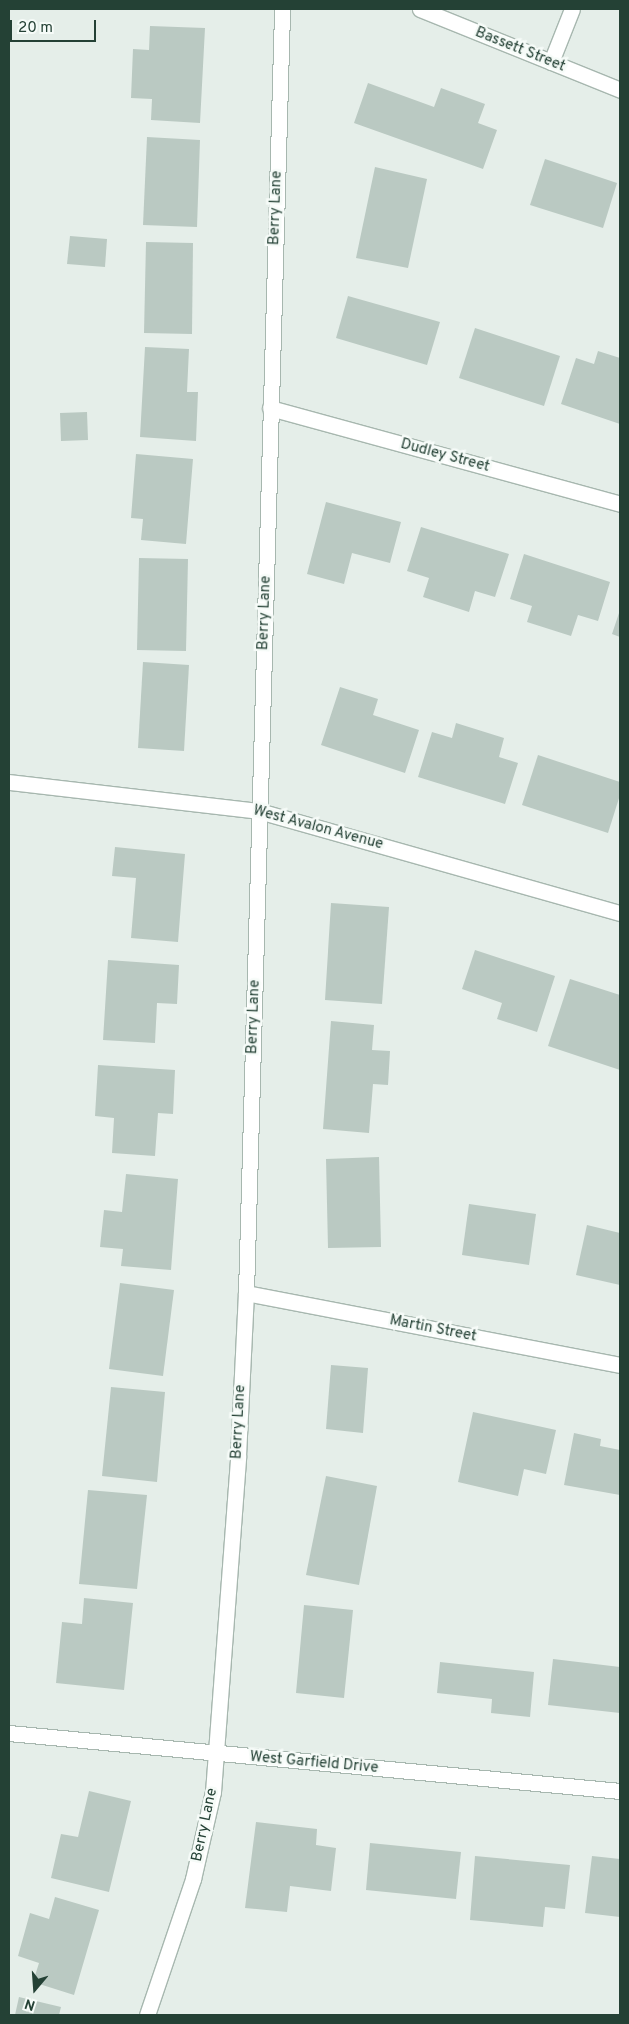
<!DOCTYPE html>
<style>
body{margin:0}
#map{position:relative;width:629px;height:2024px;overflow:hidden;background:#e5eee9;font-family:Overpass,sans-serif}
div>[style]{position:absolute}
.building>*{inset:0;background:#bac9c2}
.roads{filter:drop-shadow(1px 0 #a7b7af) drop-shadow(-1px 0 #a7b7af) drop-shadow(0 1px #a7b7af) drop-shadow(0 -1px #a7b7af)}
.minor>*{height:15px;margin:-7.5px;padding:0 7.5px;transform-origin:7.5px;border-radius:7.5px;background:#fff}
span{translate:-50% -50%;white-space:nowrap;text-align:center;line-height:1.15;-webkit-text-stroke:5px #f6fbf8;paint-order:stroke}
.street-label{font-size:15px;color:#244135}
.frame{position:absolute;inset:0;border:10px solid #244135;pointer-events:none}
.north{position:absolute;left:10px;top:1964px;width:50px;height:50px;-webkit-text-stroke:4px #f6fbf8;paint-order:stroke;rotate:198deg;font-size:14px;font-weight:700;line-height:20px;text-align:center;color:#244135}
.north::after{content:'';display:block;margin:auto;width:18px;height:22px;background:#244135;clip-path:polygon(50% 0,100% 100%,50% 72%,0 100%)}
.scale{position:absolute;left:10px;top:20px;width:86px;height:22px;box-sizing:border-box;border:2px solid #244135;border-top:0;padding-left:6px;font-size:15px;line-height:18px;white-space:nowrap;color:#244135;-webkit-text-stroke:4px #f6fbf8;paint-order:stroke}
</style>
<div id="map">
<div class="building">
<div style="clip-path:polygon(150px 26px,205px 28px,200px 123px,151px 120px,152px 99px,131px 98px,133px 49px,149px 50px)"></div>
<div style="clip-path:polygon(368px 83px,434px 107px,441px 88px,485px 104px,478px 123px,497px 130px,483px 169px,354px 123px)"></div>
<div style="clip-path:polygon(147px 137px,200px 140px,197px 227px,143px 225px)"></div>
<div style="clip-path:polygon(545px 159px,617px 183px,603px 228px,530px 205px)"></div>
<div style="clip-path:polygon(375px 167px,427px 179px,408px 268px,356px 258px)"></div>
<div style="clip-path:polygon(70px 236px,107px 239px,105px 267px,67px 264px)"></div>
<div style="clip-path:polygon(146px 242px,193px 243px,192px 334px,144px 333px)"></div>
<div style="clip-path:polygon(348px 296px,440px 322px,427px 365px,336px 338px)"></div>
<div style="clip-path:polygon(475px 328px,560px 356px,544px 406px,459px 378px)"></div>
<div style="clip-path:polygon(145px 347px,189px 349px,187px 392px,198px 392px,196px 441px,140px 437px)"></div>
<div style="clip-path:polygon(598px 351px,620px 358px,620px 424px,561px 404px,576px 358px,594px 364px)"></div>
<div style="clip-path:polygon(87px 412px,88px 440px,61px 441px,60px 413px)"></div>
<div style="clip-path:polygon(136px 454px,193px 459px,186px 544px,141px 540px,143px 519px,131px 518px)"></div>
<div style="clip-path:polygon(326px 502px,401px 522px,390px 563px,352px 553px,344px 584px,307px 574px)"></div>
<div style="clip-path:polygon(421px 527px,509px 554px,495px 597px,475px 591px,469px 612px,423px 597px,429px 578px,407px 571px)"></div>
<div style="clip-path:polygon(524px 554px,610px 582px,598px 621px,578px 615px,571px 636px,527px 622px,532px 606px,510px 599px)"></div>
<div style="clip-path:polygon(139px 558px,188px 559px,186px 651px,137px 650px)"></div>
<div style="clip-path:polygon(620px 610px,620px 637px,612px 634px)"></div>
<div style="clip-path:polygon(143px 662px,189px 665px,184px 751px,138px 748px)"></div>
<div style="clip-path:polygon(340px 687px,378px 699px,373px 715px,419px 730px,405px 773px,321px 745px)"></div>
<div style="clip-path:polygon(456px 723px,504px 738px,499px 757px,518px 763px,505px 804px,418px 777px,432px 732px,452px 738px)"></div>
<div style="clip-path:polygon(538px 755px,620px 782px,620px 795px,608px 833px,522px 805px)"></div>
<div style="clip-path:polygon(115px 847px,185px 854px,178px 942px,131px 938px,136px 878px,112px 876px)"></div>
<div style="clip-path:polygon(331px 903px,389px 907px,382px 1004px,325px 1000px)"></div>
<div style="clip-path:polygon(475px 950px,555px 976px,537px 1032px,497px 1019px,502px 1003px,462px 989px)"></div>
<div style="clip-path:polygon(108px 960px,179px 965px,177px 1004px,157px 1003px,155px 1043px,103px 1040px)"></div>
<div style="clip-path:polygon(570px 979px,620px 995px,620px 1070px,548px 1046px)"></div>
<div style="clip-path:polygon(331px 1021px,374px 1025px,372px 1050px,390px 1051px,388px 1085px,373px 1084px,369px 1133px,323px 1129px)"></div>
<div style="clip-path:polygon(98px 1065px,175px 1070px,173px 1114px,158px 1113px,155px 1156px,112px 1153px,114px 1118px,95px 1116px)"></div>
<div style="clip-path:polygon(379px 1157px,381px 1247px,328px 1248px,326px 1159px)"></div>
<div style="clip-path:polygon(126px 1174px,178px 1179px,171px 1270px,121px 1266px,123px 1249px,100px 1247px,104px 1210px,122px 1212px)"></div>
<div style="clip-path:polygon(469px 1204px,536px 1214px,529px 1265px,462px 1255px)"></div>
<div style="clip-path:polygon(587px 1225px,620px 1233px,620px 1285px,576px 1275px)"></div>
<div style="clip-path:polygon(120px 1283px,174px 1290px,163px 1376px,109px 1369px)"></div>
<div style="clip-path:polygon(331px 1365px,368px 1368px,363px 1433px,326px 1429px)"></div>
<div style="clip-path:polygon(111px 1387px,165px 1392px,157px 1482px,102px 1476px)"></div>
<div style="clip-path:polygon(473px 1412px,556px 1430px,546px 1474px,524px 1469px,518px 1496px,458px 1482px)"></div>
<div style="clip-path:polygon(574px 1433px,601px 1439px,600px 1446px,620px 1450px,620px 1495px,564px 1485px)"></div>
<div style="clip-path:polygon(326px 1476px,377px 1486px,359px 1585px,306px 1575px)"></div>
<div style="clip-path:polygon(88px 1490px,147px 1495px,137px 1589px,79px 1584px)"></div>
<div style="clip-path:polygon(84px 1598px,133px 1603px,124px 1690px,56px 1683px,62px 1622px,82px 1624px)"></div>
<div style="clip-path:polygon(304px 1605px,353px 1610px,344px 1698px,296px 1693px)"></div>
<div style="clip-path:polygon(553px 1659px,620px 1667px,620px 1713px,548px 1705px)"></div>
<div style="clip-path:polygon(440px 1662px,534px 1672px,530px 1717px,491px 1713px,492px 1699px,437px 1693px)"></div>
<div style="clip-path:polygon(89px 1791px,131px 1801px,109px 1892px,51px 1878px,61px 1834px,78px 1837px)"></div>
<div style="clip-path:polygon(256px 1822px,317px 1829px,316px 1845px,336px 1848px,331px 1891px,290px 1886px,287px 1912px,245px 1908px)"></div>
<div style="clip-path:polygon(370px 1843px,461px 1852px,456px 1899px,366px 1890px)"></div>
<div style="clip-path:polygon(475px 1856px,570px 1865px,565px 1909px,545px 1907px,543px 1927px,470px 1920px)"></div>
<div style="clip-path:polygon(592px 1856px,620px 1859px,620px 1917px,585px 1913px)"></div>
<div style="clip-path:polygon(55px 1897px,99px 1910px,74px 1995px,33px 1982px,39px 1963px,18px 1956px,30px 1913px,49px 1919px)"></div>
<div style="clip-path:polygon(19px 1997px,61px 2007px,59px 2015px,15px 2015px)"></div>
</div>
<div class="roads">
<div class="minor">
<div style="left:420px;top:9px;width:216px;rotate:22deg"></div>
<div style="left:551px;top:62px;width:57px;rotate:-68.4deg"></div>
<div style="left:270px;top:408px;width:363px;rotate:15.3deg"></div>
<div style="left:9px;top:782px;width:252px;rotate:6.6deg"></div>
<div style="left:259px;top:811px;width:375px;rotate:15.8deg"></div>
<div style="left:246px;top:1293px;width:381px;rotate:10.9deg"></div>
<div style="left:9px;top:1733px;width:614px;rotate:5.42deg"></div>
<div style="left:147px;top:2015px;width:144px;rotate:-71.3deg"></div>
<div style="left:193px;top:1879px;width:89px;rotate:-77.1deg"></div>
<div style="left:213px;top:1792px;width:337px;rotate:-85.7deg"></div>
<div style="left:238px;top:1456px;width:163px;rotate:-87.2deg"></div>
<div style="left:246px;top:1293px;width:1285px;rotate:-88.39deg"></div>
</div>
</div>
<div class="street-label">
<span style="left:520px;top:50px;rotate:22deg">Bassett Street</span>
<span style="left:276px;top:208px;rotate:-88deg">Berry Lane</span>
<span style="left:445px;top:456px;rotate:15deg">Dudley Street</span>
<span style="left:265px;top:613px;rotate:-88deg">Berry Lane</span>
<span style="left:318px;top:828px;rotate:15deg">West Avalon Avenue</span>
<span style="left:254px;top:1017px;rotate:-88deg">Berry Lane</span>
<span style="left:433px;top:1329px;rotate:11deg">Martin Street</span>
<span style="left:239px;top:1422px;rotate:-87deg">Berry Lane</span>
<span style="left:314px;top:1763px;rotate:5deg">West Garfield Drive</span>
<span style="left:205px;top:1825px;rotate:-78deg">Berry Lane</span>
</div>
<div class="frame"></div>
<div class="north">N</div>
<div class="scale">20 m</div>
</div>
